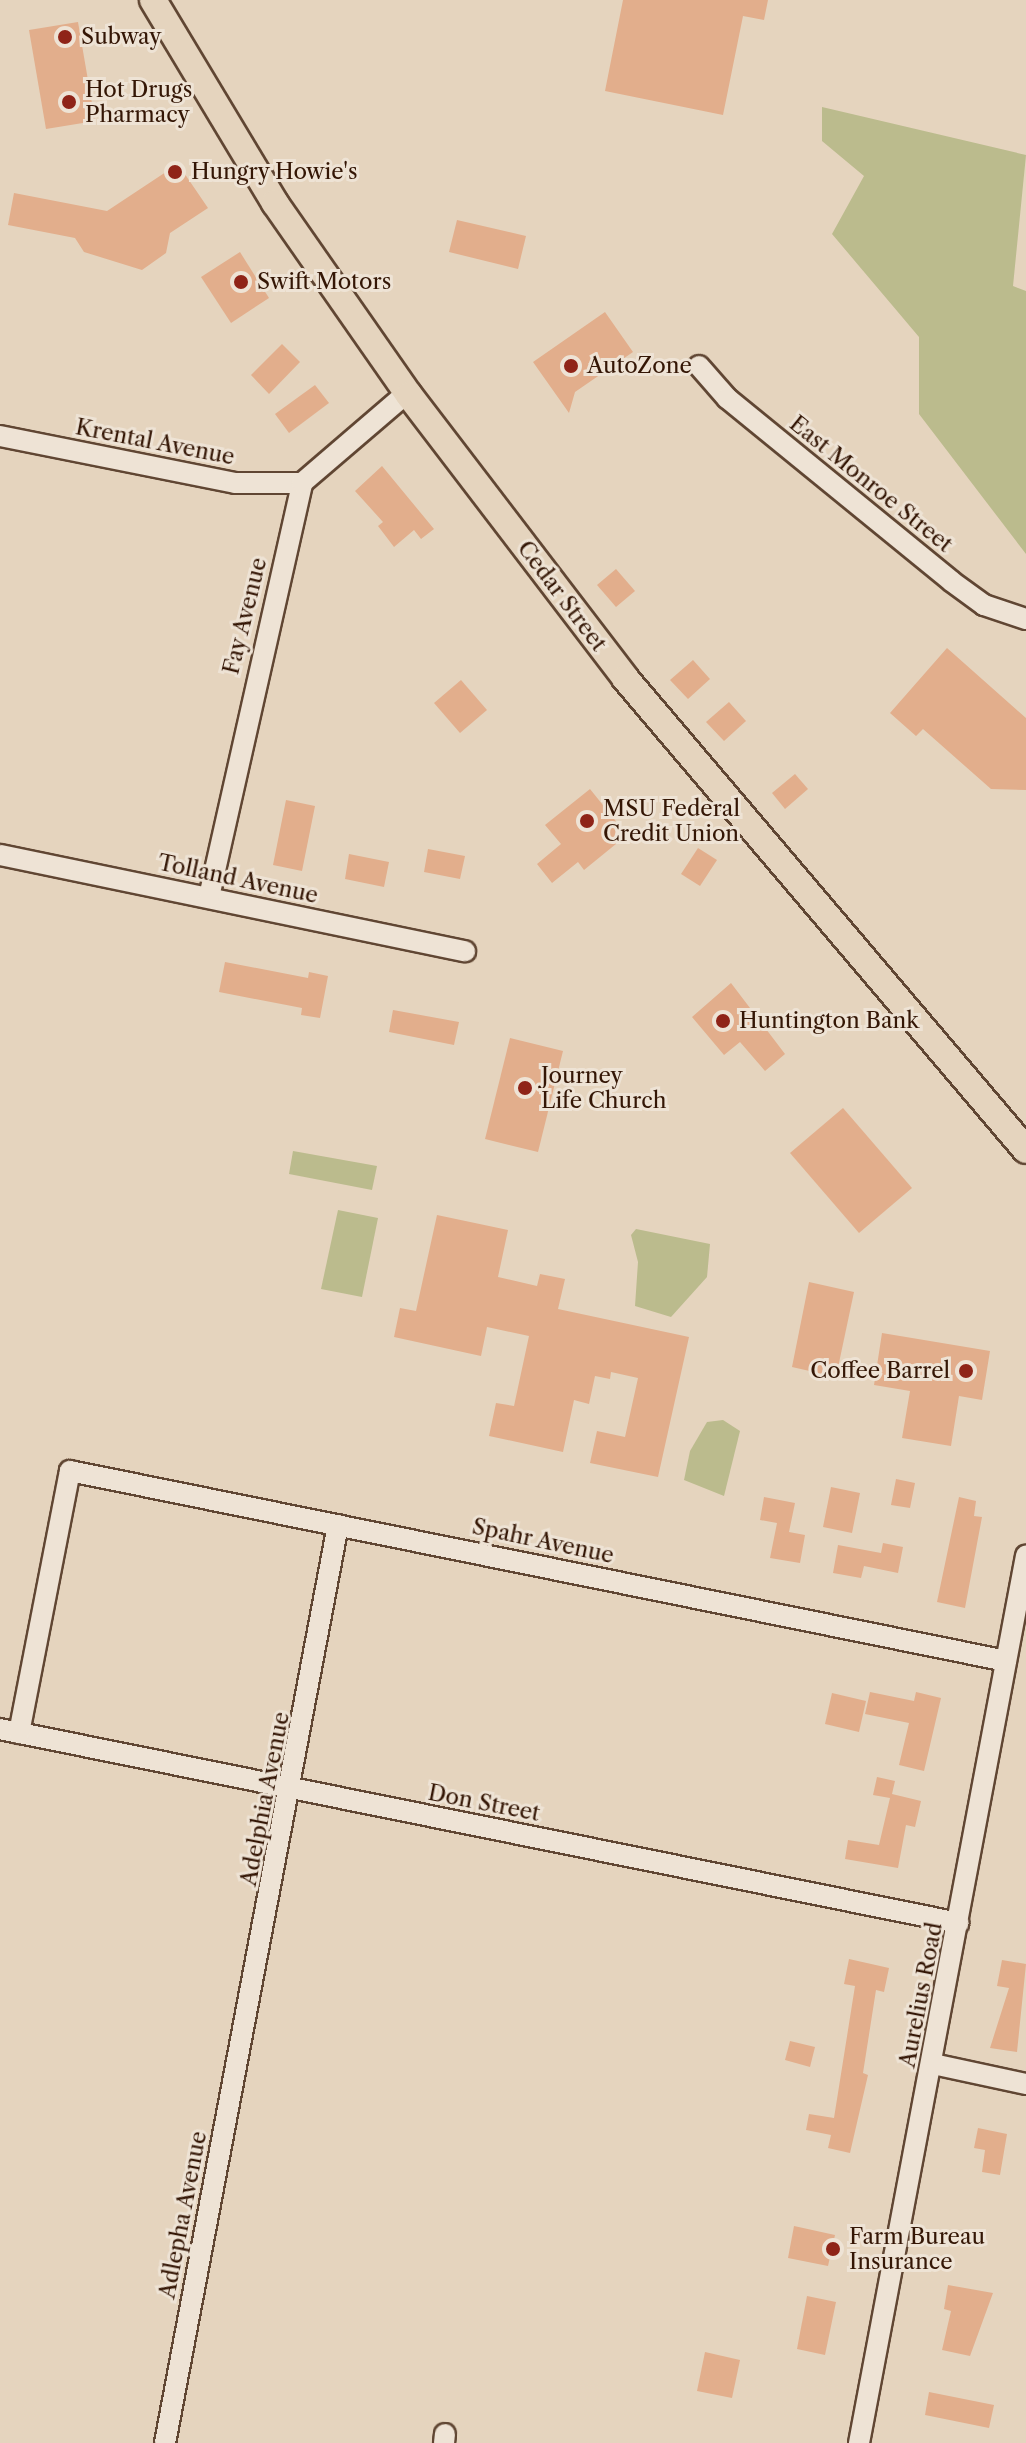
<!DOCTYPE html>
<style>
body{margin:0}
#map{position:relative;width:1026px;height:2443px;overflow:hidden;background:#e5d4be;font-family:"Libre Caslon Text",serif}
div>[style]{position:absolute}
.green>*{inset:0;background:#bbbb8d}
.building>*{inset:0;background:#e2ae8c}
.roads{filter:drop-shadow(2px 0 #604633) drop-shadow(-2px 0 #604633) drop-shadow(0 2px #604633) drop-shadow(0 -2px #604633)}
.minor>*{height:20px;margin:-10px;padding:0 10px;transform-origin:10px;border-radius:10px;background:#eee3d5}
.major>*{height:26px;margin:-13px;padding:0 13px;transform-origin:13px;border-radius:13px;background:#e5d4be}
.dots>*{width:22px;height:22px;translate:-50% -50%;box-sizing:border-box;border:4px solid #eee3d5;border-radius:50%}
span{translate:-50% -50%;white-space:nowrap;text-align:center;line-height:1.15;-webkit-text-stroke:6px #eee3d5;paint-order:stroke}
.poi-label{font-size:22px;color:#341605}
.left{translate:0 -50%;text-align:left}
.right{translate:-100% -50%;text-align:right}
.street-label{font-size:22px;color:#341605}
</style>
<div id="map">
<div class="green">
<div style="clip-path:polygon(822px 107px,1026px 155px,1013px 286px,1026px 291px,1026px 554px,919px 414px,919px 337px,832px 234px,864px 176px,822px 141px)"></div>
<div style="clip-path:polygon(293px 1151px,377px 1166px,372px 1190px,289px 1174px)"></div>
<div style="clip-path:polygon(338px 1210px,378px 1218px,362px 1297px,321px 1289px)"></div>
<div style="clip-path:polygon(636px 1229px,710px 1244px,707px 1277px,671px 1317px,635px 1306px,638px 1262px,631px 1235px)"></div>
<div style="clip-path:polygon(723px 1420px,740px 1431px,724px 1496px,684px 1480px,690px 1451px,707px 1422px)"></div>
</div>
<div class="building">
<div style="clip-path:polygon(623px 0,768px 0,764px 20px,743px 16px,723px 115px,605px 91px)"></div>
<div style="clip-path:polygon(78px 22px,95px 121px,46px 129px,29px 30px)"></div>
<div style="clip-path:polygon(178px 164px,208px 208px,170px 233px,166px 253px,142px 270px,84px 252px,75px 238px,8px 225px,14px 193px,107px 211px)"></div>
<div style="clip-path:polygon(457px 220px,526px 236px,518px 269px,449px 252px)"></div>
<div style="clip-path:polygon(240px 252px,269px 298px,231px 323px,201px 277px)"></div>
<div style="clip-path:polygon(605px 312px,633px 352px,575px 392px,569px 413px,533px 362px)"></div>
<div style="clip-path:polygon(282px 344px,300px 362px,269px 394px,251px 375px)"></div>
<div style="clip-path:polygon(315px 385px,329px 403px,289px 433px,275px 414px)"></div>
<div style="clip-path:polygon(382px 466px,434px 529px,421px 539px,414px 530px,394px 547px,378px 526px,383px 522px,355px 491px)"></div>
<div style="clip-path:polygon(616px 569px,635px 591px,616px 607px,597px 585px)"></div>
<div style="clip-path:polygon(947px 648px,1026px 718px,1026px 790px,991px 789px,923px 729px,916px 736px,890px 713px)"></div>
<div style="clip-path:polygon(693px 660px,710px 679px,688px 699px,670px 680px)"></div>
<div style="clip-path:polygon(461px 680px,487px 710px,460px 733px,434px 703px)"></div>
<div style="clip-path:polygon(729px 702px,746px 721px,724px 741px,706px 722px)"></div>
<div style="clip-path:polygon(795px 774px,808px 789px,785px 809px,772px 793px)"></div>
<div style="clip-path:polygon(590px 789px,627px 835px,584px 870px,578px 862px,552px 883px,537px 864px,561px 844px,545px 825px)"></div>
<div style="clip-path:polygon(286px 800px,315px 806px,302px 871px,273px 865px)"></div>
<div style="clip-path:polygon(698px 848px,717px 860px,700px 886px,681px 874px)"></div>
<div style="clip-path:polygon(428px 849px,465px 856px,460px 879px,424px 872px)"></div>
<div style="clip-path:polygon(349px 854px,389px 862px,384px 887px,345px 879px)"></div>
<div style="clip-path:polygon(225px 962px,308px 978px,309px 972px,328px 976px,320px 1018px,301px 1015px,302px 1008px,219px 992px)"></div>
<div style="clip-path:polygon(731px 983px,785px 1054px,765px 1071px,740px 1042px,724px 1055px,692px 1017px)"></div>
<div style="clip-path:polygon(393px 1010px,459px 1022px,454px 1045px,389px 1032px)"></div>
<div style="clip-path:polygon(510px 1038px,563px 1051px,538px 1152px,485px 1139px)"></div>
<div style="clip-path:polygon(843px 1108px,912px 1188px,859px 1233px,790px 1153px)"></div>
<div style="clip-path:polygon(437px 1215px,508px 1230px,498px 1277px,537px 1286px,540px 1274px,565px 1279px,558px 1309px,689px 1337px,658px 1477px,590px 1463px,597px 1431px,625px 1437px,638px 1378px,611px 1372px,610px 1379px,595px 1376px,589px 1404px,574px 1400px,563px 1452px,489px 1436px,496px 1403px,514px 1406px,529px 1336px,487px 1327px,481px 1356px,394px 1337px,400px 1308px,416px 1311px)"></div>
<div style="clip-path:polygon(809px 1282px,854px 1292px,836px 1377px,792px 1367px)"></div>
<div style="clip-path:polygon(882px 1333px,990px 1351px,982px 1400px,959px 1396px,951px 1446px,902px 1438px,910px 1391px,874px 1385px)"></div>
<div style="clip-path:polygon(896px 1479px,915px 1483px,910px 1508px,891px 1505px)"></div>
<div style="clip-path:polygon(831px 1487px,860px 1493px,852px 1533px,823px 1527px)"></div>
<div style="clip-path:polygon(764px 1497px,795px 1503px,789px 1532px,805px 1535px,800px 1563px,770px 1558px,777px 1523px,760px 1520px)"></div>
<div style="clip-path:polygon(959px 1497px,976px 1501px,974px 1516px,982px 1517px,965px 1608px,937px 1602px)"></div>
<div style="clip-path:polygon(883px 1543px,903px 1547px,898px 1573px,864px 1566px,861px 1578px,833px 1573px,838px 1545px,881px 1553px)"></div>
<div style="clip-path:polygon(870px 1692px,914px 1701px,916px 1692px,941px 1698px,924px 1771px,899px 1765px,909px 1723px,865px 1714px)"></div>
<div style="clip-path:polygon(832px 1693px,866px 1701px,859px 1732px,825px 1724px)"></div>
<div style="clip-path:polygon(877px 1777px,895px 1781px,892px 1794px,921px 1801px,915px 1827px,906px 1825px,898px 1868px,845px 1859px,848px 1840px,879px 1845px,890px 1798px,873px 1795px)"></div>
<div style="clip-path:polygon(849px 1959px,889px 1968px,884px 1992px,876px 1990px,863px 2073px,868px 2075px,850px 2153px,828px 2148px,831px 2135px,806px 2130px,809px 2114px,834px 2118px,855px 1986px,844px 1984px)"></div>
<div style="clip-path:polygon(1002px 1960px,1026px 1964px,1017px 2052px,990px 2048px,1009px 1988px,997px 1986px)"></div>
<div style="clip-path:polygon(790px 2041px,815px 2047px,810px 2067px,785px 2060px)"></div>
<div style="clip-path:polygon(978px 2128px,1007px 2134px,1000px 2175px,982px 2172px,985px 2150px,974px 2148px)"></div>
<div style="clip-path:polygon(794px 2226px,835px 2235px,828px 2266px,788px 2258px)"></div>
<div style="clip-path:polygon(948px 2285px,993px 2293px,970px 2356px,942px 2350px,951px 2311px,944px 2309px)"></div>
<div style="clip-path:polygon(807px 2296px,836px 2302px,825px 2355px,797px 2349px)"></div>
<div style="clip-path:polygon(705px 2352px,740px 2360px,732px 2398px,697px 2391px)"></div>
<div style="clip-path:polygon(929px 2392px,994px 2405px,989px 2428px,925px 2415px)"></div>
</div>
<div class="roads">
<div class="minor">
<div style="left:699px;top:366px;width:43px;rotate:48.8deg"></div>
<div style="left:727px;top:398px;width:289px;rotate:39.2deg"></div>
<div style="left:951px;top:581px;width:41px;rotate:36deg"></div>
<div style="left:984px;top:605px;width:44px;rotate:18.4deg"></div>
<div style="left:0;top:436px;width:240px;rotate:11.3deg"></div>
<div style="left:235px;top:483px;width:67px"></div>
<div style="left:0;top:855px;width:475px;rotate:11.7deg"></div>
<div style="left:209px;top:897px;width:424px;rotate:-77.3deg"></div>
<div style="left:302px;top:483px;width:138px;rotate:-40.6deg"></div>
<div style="left:0;top:1729px;width:978px;rotate:11.44deg"></div>
<div style="left:19px;top:1733px;width:267px;rotate:-79deg"></div>
<div style="left:70px;top:1471px;width:955px;rotate:11.47deg"></div>
<div style="left:933px;top:2064px;width:95px;rotate:12.1deg"></div>
<div style="left:165px;top:2443px;width:934px;rotate:-79.33deg"></div>
<div style="left:444px;top:2443px;width:9px;rotate:-84deg"></div>
<div style="left:859px;top:2443px;width:903px;rotate:-79.34deg"></div>
</div>
<div class="major">
<div style="left:153px;top:0;width:237px;rotate:59deg"></div>
<div style="left:275px;top:203px;width:234px;rotate:55.1deg"></div>
<div style="left:409px;top:395px;width:356px;rotate:52.6deg"></div>
<div style="left:625px;top:678px;width:619px;rotate:49.65deg"></div>
</div>
</div>
<div class="dots">
<div style="left:65px;top:37px;background:#8f2418"></div>
<div style="left:69px;top:102px;background:#8f2418"></div>
<div style="left:175px;top:172px;background:#8f2418"></div>
<div style="left:241px;top:282px;background:#8f2418"></div>
<div style="left:571px;top:366px;background:#8f2418"></div>
<div style="left:587px;top:821px;background:#8f2418"></div>
<div style="left:723px;top:1021px;background:#8f2418"></div>
<div style="left:525px;top:1088px;background:#8f2418"></div>
<div style="left:966px;top:1371px;background:#8f2418"></div>
<div style="left:833px;top:2249px;background:#8f2418"></div>
</div>
<div class="poi-label">
<span class="left" style="left:81px;top:37px">Subway</span>
<span class="left" style="left:85px;top:102px">Hot Drugs<br>Pharmacy</span>
<span class="left" style="left:191px;top:172px">Hungry Howie's</span>
<span class="left" style="left:257px;top:282px">Swift Motors</span>
<span class="left" style="left:587px;top:366px">AutoZone</span>
<span class="left" style="left:603px;top:821px">MSU Federal<br>Credit Union</span>
<span class="left" style="left:739px;top:1021px">Huntington Bank</span>
<span class="left" style="left:541px;top:1088px">Journey<br>Life Church</span>
<span class="right" style="left:950px;top:1371px">Coffee Barrel</span>
<span class="left" style="left:849px;top:2249px">Farm Bureau<br>Insurance</span>
</div>
<div class="street-label">
<span style="left:155px;top:442px;rotate:11deg">Krental Avenue</span>
<span style="left:871px;top:484px;rotate:39deg">East Monroe Street</span>
<span style="left:562px;top:596px;rotate:53deg">Cedar Street</span>
<span style="left:245px;top:616px;rotate:-76deg">Fay Avenue</span>
<span style="left:238px;top:879px;rotate:12deg">Tolland Avenue</span>
<span style="left:543px;top:1541px;rotate:12deg">Spahr Avenue</span>
<span style="left:265px;top:1799px;rotate:-79deg">Adelphia Avenue</span>
<span style="left:484px;top:1803px;rotate:11deg">Don Street</span>
<span style="left:921px;top:1995px;rotate:-79deg">Aurelius Road</span>
<span style="left:183px;top:2215px;rotate:-79deg">Adlepha Avenue</span>
</div>
</div>
